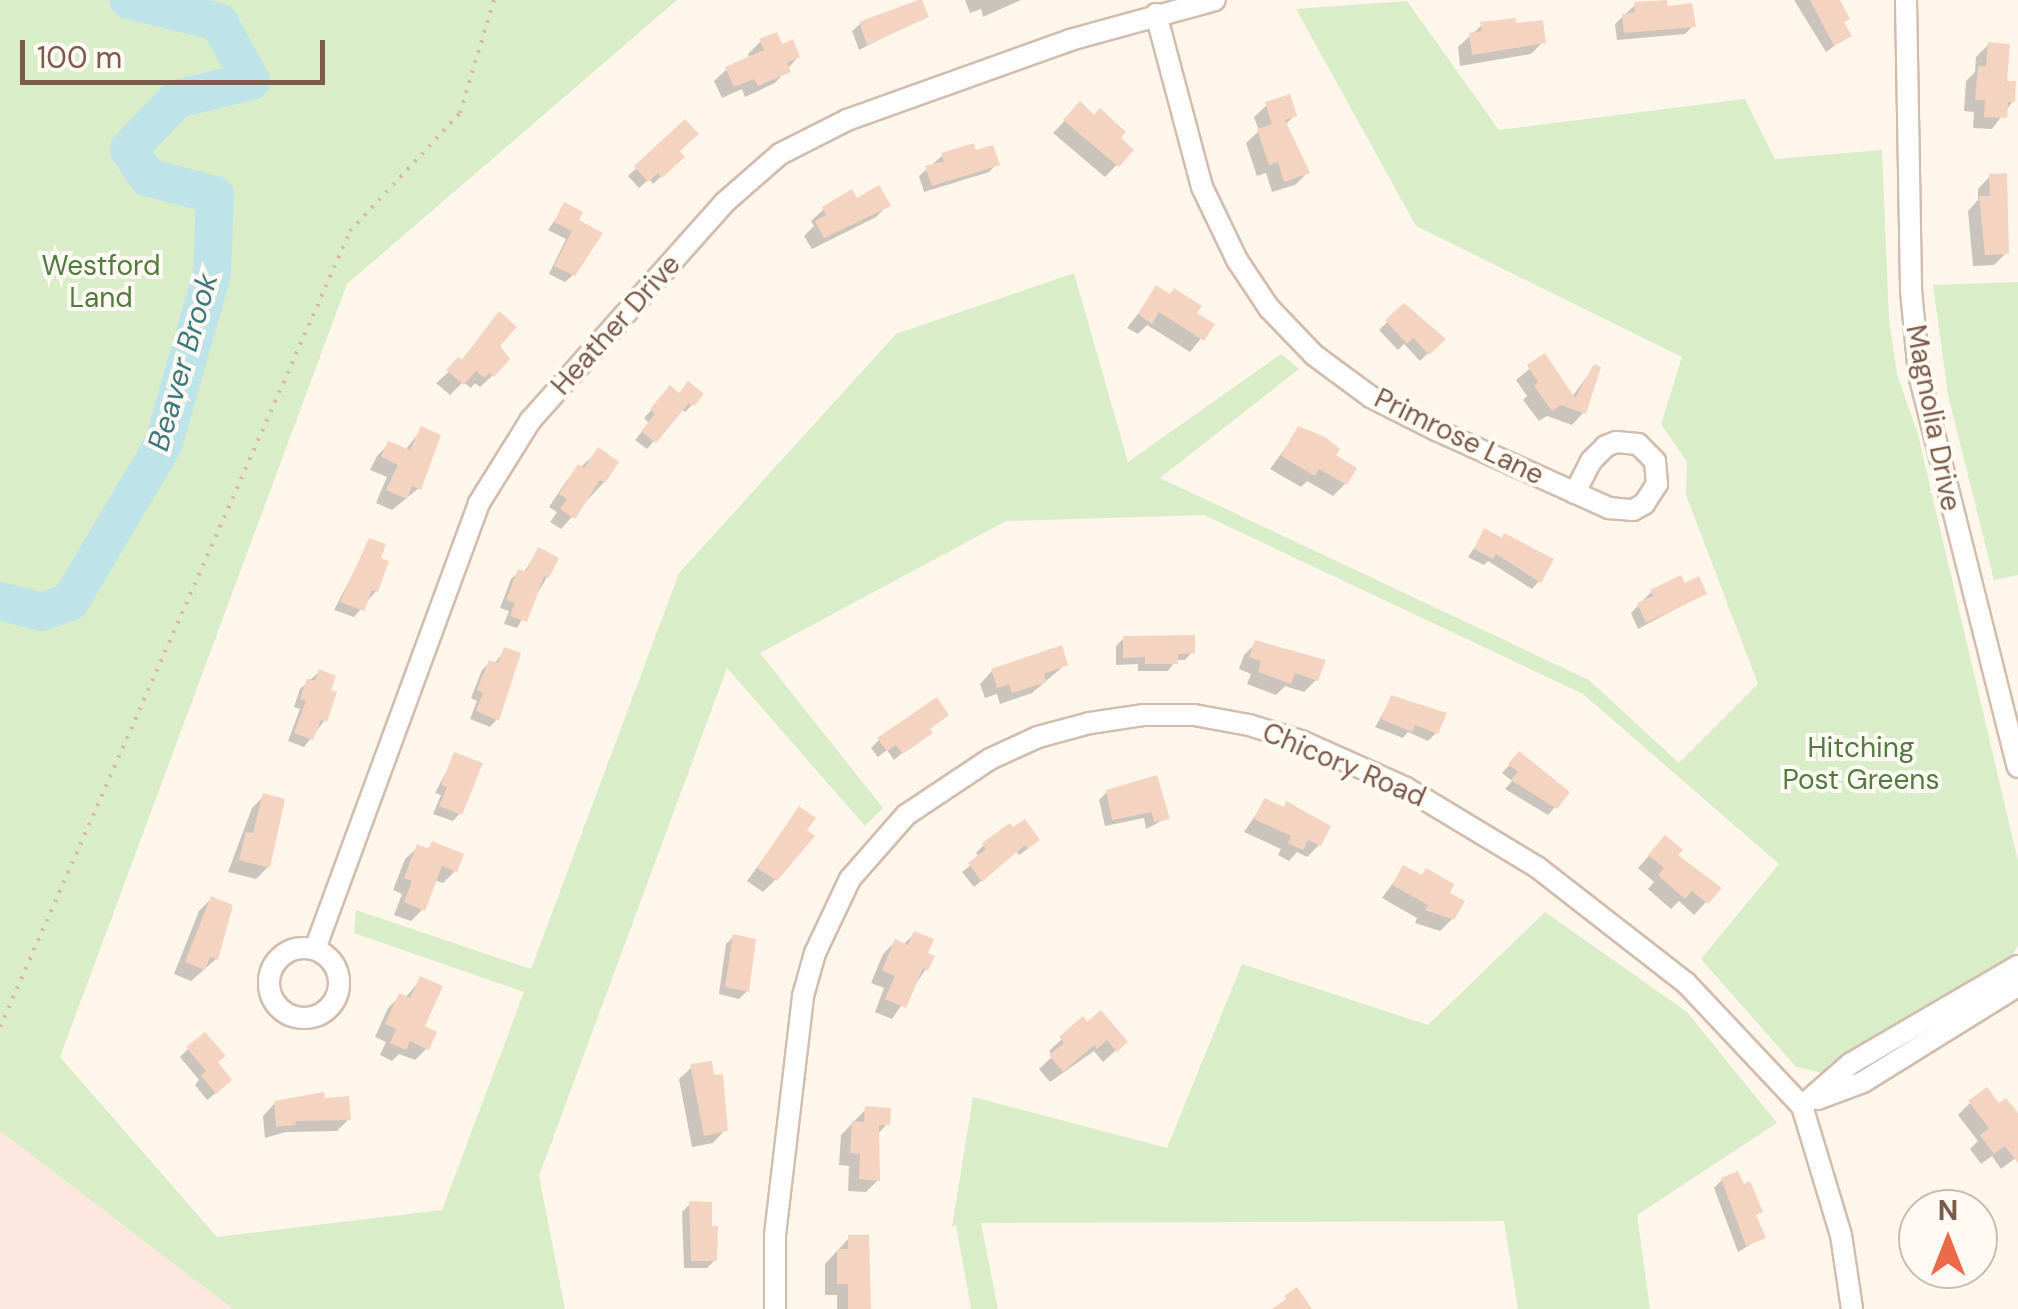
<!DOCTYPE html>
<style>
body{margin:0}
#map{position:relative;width:2018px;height:1309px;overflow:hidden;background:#fef6eb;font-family:"DM Sans",sans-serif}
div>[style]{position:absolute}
.commercial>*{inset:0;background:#fee7df}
.green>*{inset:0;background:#d8edc8}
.shadow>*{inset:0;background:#0003}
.river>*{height:38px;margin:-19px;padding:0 19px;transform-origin:19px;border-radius:19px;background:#bee4e9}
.building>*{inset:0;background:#f4d4c1}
.path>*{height:4px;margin-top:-2px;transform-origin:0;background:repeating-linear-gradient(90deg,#dbb7a3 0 2.5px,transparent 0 10.5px)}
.roads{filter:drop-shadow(2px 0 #d2bdaf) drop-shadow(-2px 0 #d2bdaf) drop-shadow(0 2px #d2bdaf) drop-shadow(0 -2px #d2bdaf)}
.street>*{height:20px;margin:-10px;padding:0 10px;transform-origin:10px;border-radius:10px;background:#fff}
.street>.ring{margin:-10px;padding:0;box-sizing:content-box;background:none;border:20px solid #fff;border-radius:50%}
span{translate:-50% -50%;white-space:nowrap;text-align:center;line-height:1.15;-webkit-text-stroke:8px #fffaf3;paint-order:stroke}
.park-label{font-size:28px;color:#537b40}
.street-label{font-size:28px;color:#7b5b4b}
.water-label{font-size:30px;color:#3d7881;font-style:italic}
.north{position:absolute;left:1898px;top:1189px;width:100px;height:100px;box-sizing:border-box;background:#fffaf3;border:2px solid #cabab0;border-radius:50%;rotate:0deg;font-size:28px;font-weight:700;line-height:40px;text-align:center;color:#7b5b4b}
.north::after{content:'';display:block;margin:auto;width:35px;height:45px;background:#ec6a4c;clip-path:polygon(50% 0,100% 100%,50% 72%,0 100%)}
.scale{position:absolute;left:20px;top:40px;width:305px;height:45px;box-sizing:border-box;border:5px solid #7b5b4b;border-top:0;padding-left:12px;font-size:30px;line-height:35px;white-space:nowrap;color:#7b5b4b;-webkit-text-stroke:8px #fffaf3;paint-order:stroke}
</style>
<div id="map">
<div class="commercial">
<div style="clip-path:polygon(0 1131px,233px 1309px,0 1309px)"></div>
</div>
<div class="green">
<div style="clip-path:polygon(0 0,677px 0,347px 284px,60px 1057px,217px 1237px,442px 1210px,524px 992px,354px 933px,356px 910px,531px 969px,679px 573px,896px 334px,1074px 273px,1128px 462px,1281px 354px,1299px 369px,1160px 478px,1589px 680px,1679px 763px,1758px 684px,1686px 495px,1687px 462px,1661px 424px,1682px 357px,1416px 226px,1296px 9px,1407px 1px,1499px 130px,1745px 99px,1775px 159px,1882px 150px,1889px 319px,1897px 374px,1918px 435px,2018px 861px,2018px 945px,2010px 960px,1822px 1073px,1796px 1067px,1701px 959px,1779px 864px,1583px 694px,1204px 515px,1006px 521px,760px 653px,883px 808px,865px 826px,727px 668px,539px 1176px,565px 1309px,233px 1309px,0 1131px)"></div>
<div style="clip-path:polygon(2018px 282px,2018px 575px,1994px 580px,1948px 395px,1933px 285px)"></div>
<div style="clip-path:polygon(1545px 912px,1687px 1012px,1777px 1123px,1637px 1215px,1650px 1309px,1518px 1309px,1504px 1221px,981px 1223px,998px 1309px,971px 1309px,956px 1225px,952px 1227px,973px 1097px,1167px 1148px,1242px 964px,1428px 1025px)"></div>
</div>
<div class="shadow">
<div style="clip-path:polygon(965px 0,1021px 0,983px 17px,981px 9px,970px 13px)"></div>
<div style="clip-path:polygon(1794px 0,1837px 0,1848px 36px,1826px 52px)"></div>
<div style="clip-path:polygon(1635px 5px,1666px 9px,1693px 26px,1685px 34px,1617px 40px,1615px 24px)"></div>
<div style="clip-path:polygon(926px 16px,859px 50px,852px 31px,860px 24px)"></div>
<div style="clip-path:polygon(1482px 25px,1543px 42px,1531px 54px,1460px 66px,1458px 47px)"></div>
<div style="clip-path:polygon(760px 42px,798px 57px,775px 83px,745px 97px,742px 89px,722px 98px,714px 81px,727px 69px,750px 59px,748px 54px)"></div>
<div style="clip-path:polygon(1988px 45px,2013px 101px,1992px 129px,1973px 128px,1974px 112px,1964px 111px,1966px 81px,1975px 72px,1976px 57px)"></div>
<div style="clip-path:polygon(1080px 105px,1131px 150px,1105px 177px,1053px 133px)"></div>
<div style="clip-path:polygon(1267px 105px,1294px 116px,1284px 126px,1294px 154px,1300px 152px,1307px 173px,1295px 185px,1272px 192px,1266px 173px,1257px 176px,1246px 143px,1259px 131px,1254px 117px)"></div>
<div style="clip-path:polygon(685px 122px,677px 152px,682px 157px,653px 184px,649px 179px,639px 188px,628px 176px)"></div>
<div style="clip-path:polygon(975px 153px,997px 164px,989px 172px,924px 192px,919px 176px,943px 155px)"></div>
<div style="clip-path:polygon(1990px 176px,2006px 253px,1994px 265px,1973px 266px,1968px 211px,1978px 200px,1978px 189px)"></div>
<div style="clip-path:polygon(857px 201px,888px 205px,876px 217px,812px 249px,804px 236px,814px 226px,811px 221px,824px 209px)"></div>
<div style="clip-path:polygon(565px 205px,576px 221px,573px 275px,565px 282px,549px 274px,566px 239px,548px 230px)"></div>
<div style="clip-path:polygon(1157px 289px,1212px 325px,1190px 352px,1147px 325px,1138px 334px,1127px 328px)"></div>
<div style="clip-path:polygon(1404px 306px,1442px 339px,1420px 361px,1404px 344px,1398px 350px,1379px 330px)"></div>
<div style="clip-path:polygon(499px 314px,493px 375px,480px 387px,475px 383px,471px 388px,463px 382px,450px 395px,436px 383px,460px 362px)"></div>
<div style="clip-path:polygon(1544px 357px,1572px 397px,1594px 367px,1584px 412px,1572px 425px,1547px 416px,1539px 421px,1523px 400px,1527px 396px,1516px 380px)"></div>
<div style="clip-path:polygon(670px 389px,692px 405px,685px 412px,681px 409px,647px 449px,635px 440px,649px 423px,644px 418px)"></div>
<div style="clip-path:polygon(422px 429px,419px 488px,392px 510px,376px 503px,387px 477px,370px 470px,377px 456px,389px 444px,405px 450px)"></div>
<div style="clip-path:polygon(1299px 429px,1332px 456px,1345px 484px,1333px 496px,1307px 481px,1301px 487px,1270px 469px)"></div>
<div style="clip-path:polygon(598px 451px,604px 482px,561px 529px,550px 522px,557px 512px,549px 507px,567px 480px)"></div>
<div style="clip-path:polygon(1485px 532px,1539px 581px,1532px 589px,1488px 561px,1484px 565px,1468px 557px)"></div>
<div style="clip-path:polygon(370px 541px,376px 591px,354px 617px,334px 610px)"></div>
<div style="clip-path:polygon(538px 550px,547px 577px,517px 628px,504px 624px,509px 611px,500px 608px,511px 579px,519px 572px,523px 574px)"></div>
<div style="clip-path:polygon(1684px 587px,1704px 594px,1638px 629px,1631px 613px,1651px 592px)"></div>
<div style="clip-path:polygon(1124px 638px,1192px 652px,1185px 660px,1176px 660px,1168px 671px,1138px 671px,1138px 664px,1116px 665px,1116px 646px)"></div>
<div style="clip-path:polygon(1256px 643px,1316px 680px,1304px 692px,1285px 686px,1276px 695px,1247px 684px,1251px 674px,1239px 669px,1244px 655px)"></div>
<div style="clip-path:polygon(505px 650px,497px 719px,490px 727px,470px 719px,477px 701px,471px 698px,482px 670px,489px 663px,494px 664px)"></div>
<div style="clip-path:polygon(1066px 664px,1032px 693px,1000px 704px,997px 694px,985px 698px,980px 684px,992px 671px)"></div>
<div style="clip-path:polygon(319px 672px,325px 720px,304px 747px,288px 741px,300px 709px,294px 707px,300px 689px)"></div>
<div style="clip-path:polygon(1392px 698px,1436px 733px,1428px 741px,1408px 732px,1403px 738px,1375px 727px)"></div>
<div style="clip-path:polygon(938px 722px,894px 760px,887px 750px,878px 757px,871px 748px,879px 740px)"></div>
<div style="clip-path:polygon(455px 755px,460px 813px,453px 821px,433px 814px,441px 795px,435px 793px)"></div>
<div style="clip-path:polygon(1519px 755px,1555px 807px,1548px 815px,1505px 789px,1512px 781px,1502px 773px)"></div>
<div style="clip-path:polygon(1107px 792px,1167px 818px,1146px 829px,1144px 818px,1105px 826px,1099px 800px)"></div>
<div style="clip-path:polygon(264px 796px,268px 867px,256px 879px,228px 872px,252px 808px)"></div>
<div style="clip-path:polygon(1265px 801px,1319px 845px,1307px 857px,1297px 852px,1289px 861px,1278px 855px,1281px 849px,1244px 832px)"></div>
<div style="clip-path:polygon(799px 809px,775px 880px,763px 892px,747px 881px)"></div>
<div style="clip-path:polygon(1009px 826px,1030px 847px,1019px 855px,1016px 851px,974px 887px,962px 872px,980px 858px,976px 853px,984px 845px)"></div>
<div style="clip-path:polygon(433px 844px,455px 871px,443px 883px,434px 880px,423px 909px,411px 921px,394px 915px,402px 894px,393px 890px,405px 859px,418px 847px,426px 850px)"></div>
<div style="clip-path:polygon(1653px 851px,1675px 856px,1719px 888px,1694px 915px,1679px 901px,1671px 909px,1648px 889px,1654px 882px,1638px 868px)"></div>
<div style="clip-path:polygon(1404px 868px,1446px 894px,1452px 919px,1440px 931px,1415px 923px,1417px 918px,1382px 898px)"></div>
<div style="clip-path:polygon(211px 899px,216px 959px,191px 981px,174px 974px,199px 911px)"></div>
<div style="clip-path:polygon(915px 933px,926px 969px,892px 1019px,875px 1012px,884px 988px,871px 983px,883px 954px,895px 942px,903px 945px)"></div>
<div style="clip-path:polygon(734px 936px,747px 991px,739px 999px,719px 994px,726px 944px)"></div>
<div style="clip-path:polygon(421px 979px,427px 1048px,415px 1060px,399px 1054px,392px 1061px,380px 1055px,386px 1042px,375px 1037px,388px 1008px,400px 996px,405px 998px)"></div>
<div style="clip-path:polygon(1083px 1020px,1125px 1042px,1103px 1062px,1094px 1051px,1050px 1082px,1039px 1069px,1053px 1056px,1049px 1051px)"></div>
<div style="clip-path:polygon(188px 1049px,215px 1063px,222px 1088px,207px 1100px,195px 1085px,199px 1080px,180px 1057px)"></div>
<div style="clip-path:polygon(692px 1067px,725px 1130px,713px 1143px,692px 1147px,679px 1079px)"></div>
<div style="clip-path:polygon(323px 1101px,349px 1119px,337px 1131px,286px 1132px,265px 1138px,263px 1116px,275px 1103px)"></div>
<div style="clip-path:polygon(1970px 1103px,1998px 1106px,2018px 1118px,2018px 1156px,2001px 1169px,1992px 1156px,1981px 1164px,1970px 1149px,1978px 1141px,1958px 1115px)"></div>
<div style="clip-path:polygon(866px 1109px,887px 1124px,877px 1135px,878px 1180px,866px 1192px,848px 1191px,849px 1166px,839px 1165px,841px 1135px)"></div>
<div style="clip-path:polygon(1722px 1180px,1760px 1211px,1754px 1217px,1763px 1237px,1738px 1252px,1714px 1188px)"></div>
<div style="clip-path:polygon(690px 1204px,709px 1229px,715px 1260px,707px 1268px,684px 1268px,682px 1212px)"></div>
<div style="clip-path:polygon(849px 1238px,868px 1309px,837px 1309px,837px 1295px,825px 1295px,825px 1264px)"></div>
</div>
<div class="river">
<div style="left:0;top:601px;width:43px;rotate:14.7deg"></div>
<div style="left:42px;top:612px;width:30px;rotate:-20deg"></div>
<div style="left:70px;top:602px;width:182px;rotate:-59.4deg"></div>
<div style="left:163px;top:445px;width:178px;rotate:-74deg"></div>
<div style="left:212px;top:274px;width:79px;rotate:-87.8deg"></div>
<div style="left:215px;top:195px;width:70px;rotate:-165.2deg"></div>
<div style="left:147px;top:177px;width:33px;rotate:-123deg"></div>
<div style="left:129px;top:149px;width:69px;rotate:-46.2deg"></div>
<div style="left:177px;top:99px;width:76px;rotate:-13.7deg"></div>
<div style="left:251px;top:81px;width:67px;rotate:-118.5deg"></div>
<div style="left:219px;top:22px;width:93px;rotate:-166.3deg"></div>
</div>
<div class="building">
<div style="clip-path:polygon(918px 0,922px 0,929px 17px,867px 45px,859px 22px)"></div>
<div style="clip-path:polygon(1667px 0,1668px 6px,1692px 3px,1696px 27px,1624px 33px,1622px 14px,1635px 12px,1634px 2px)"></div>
<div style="clip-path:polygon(1810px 0,1840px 0,1850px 19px,1844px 22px,1852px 36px,1834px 46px)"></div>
<div style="clip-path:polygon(1516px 18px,1516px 23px,1543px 20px,1546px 43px,1472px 55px,1469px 33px,1482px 31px,1480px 22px)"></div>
<div style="clip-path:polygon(777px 32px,782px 44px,793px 39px,800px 57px,787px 63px,791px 72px,758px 86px,754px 79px,734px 87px,725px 67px,764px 50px,759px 39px)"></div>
<div style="clip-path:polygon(1988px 42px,2010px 44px,2007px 81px,2016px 81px,2015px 102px,2008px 102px,2007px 118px,1984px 117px,1985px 100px,1975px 100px,1978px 66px,1986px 66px)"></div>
<div style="clip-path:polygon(1290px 94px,1297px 116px,1285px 120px,1310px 173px,1284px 182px,1278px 162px,1269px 165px,1257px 129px,1272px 124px,1265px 102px)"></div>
<div style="clip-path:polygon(1080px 101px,1094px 115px,1100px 108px,1126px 132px,1121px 138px,1134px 150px,1119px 167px,1063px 120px)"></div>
<div style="clip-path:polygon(685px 119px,699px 134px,680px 151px,685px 157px,662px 178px,658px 173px,648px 182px,634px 166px)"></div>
<div style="clip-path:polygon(974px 143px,976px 150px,993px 145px,1000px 165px,932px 186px,925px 166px,944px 161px,941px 153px)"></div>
<div style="clip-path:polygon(2007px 173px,2009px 254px,1985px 255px,1979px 196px,1990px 196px,1989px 174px)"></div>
<div style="clip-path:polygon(879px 185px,891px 206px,824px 238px,815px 221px,826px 215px,822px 207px,852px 189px,857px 198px)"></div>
<div style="clip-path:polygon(564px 202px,583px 212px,579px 220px,603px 233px,575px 276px,554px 266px,572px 231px,554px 222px)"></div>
<div style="clip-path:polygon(1156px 285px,1170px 294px,1174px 288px,1202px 306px,1197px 313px,1215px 324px,1204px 341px,1159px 312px,1152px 324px,1138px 314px)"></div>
<div style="clip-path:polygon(1404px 303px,1446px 339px,1429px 355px,1413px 338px,1407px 344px,1385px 320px)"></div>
<div style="clip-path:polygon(499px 311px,517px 327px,500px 346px,510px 359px,494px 377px,489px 373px,485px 378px,476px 371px,464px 385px,446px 370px,458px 357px,462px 360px)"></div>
<div style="clip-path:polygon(1545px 353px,1575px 398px,1594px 364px,1601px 367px,1586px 414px,1561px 405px,1552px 411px,1534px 386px,1538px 382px,1527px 365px)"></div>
<div style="clip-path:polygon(688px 381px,704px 394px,694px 406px,689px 403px,656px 443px,641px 431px,655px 414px,650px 409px,670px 385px,679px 393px)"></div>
<div style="clip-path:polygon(421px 426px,441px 435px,421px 490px,412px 486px,407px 499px,386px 490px,398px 465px,381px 457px,388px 441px,410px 450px)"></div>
<div style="clip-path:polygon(1298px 426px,1325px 437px,1340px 449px,1336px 455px,1357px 468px,1347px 485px,1319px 469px,1315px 476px,1281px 456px)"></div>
<div style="clip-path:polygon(598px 447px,619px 462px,605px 483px,600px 480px,575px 519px,560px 509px,567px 499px,559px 494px,578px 464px,584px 468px)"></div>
<div style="clip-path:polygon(1484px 528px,1502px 538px,1504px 533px,1554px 559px,1541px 583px,1496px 554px,1493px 559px,1474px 549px)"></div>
<div style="clip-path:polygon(369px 538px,386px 544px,381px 558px,389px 561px,378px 592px,372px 590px,364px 611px,340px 602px)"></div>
<div style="clip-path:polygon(538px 547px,559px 558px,549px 578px,544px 576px,527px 622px,510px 616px,515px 603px,506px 600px,518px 569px,526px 572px)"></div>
<div style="clip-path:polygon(1681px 575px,1685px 583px,1699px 576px,1707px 594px,1646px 623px,1637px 603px,1653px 596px,1650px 590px)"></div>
<div style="clip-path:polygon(1195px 635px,1195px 653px,1178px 654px,1178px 664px,1145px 664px,1145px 657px,1123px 658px,1123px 636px)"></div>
<div style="clip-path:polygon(1255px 640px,1326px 660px,1318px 681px,1295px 673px,1291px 684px,1258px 672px,1261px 661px,1249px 657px)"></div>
<div style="clip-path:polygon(1062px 645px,1068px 665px,1044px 674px,1047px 682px,1012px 693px,1009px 684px,997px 688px,991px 669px)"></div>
<div style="clip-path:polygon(504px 647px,521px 653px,499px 721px,476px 711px,483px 693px,477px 690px,489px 660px,498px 663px)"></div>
<div style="clip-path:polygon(319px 669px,336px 676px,331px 690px,337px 692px,327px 722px,321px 720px,313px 740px,294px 733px,306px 701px,300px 699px,307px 678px,315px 681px)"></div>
<div style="clip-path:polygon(1391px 695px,1447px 713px,1438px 734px,1415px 725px,1412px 732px,1381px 719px)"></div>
<div style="clip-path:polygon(937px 697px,949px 715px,930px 729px,933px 733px,903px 754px,896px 745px,887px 751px,877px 738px)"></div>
<div style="clip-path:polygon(1519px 751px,1570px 792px,1557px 809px,1511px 780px,1518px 772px,1508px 764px)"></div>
<div style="clip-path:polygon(454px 752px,483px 763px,462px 815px,439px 806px,447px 787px,441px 785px)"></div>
<div style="clip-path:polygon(1157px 775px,1170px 819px,1154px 822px,1152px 812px,1112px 820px,1106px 790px)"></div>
<div style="clip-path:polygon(263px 793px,285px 799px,270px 868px,239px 860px,246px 832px,253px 833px)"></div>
<div style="clip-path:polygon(1264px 798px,1284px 807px,1286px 801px,1331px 826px,1321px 846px,1308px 840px,1303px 850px,1288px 843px,1291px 836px,1254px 819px)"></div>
<div style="clip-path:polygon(799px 806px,816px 818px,807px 830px,815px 836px,777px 881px,757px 868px)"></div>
<div style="clip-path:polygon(1025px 819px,1040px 840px,1028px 849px,1025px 845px,982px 882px,968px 863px,986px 849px,982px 843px,1010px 823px,1013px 827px)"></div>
<div style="clip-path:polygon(1665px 835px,1683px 850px,1678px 855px,1722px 888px,1708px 904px,1692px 891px,1685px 899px,1658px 875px,1664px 868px,1648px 855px)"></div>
<div style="clip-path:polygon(432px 841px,464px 854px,457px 872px,442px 866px,425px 911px,404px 902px,412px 881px,404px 878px,417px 844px,429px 849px)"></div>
<div style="clip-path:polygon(1403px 865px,1422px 875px,1426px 868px,1454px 884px,1450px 893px,1465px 901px,1454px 920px,1425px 910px,1428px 905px,1392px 885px)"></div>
<div style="clip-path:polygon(211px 896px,233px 905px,218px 960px,210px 957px,205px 970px,185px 962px)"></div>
<div style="clip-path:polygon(914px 931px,934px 939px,928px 953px,935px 956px,928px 971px,923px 968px,906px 1008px,885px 999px,895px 976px,882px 970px,895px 939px,908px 945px)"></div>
<div style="clip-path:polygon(733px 934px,756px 939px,749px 992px,725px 987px)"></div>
<div style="clip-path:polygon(420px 976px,443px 986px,425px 1026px,437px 1032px,429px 1050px,410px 1041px,406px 1050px,390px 1043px,396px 1029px,385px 1024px,399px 993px,410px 998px)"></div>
<div style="clip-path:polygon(1101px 1010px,1128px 1042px,1117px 1052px,1107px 1040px,1097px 1049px,1094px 1045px,1063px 1072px,1049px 1055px,1064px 1043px,1059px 1037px,1083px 1016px,1087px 1022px)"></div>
<div style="clip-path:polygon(205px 1032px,226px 1056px,218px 1062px,232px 1080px,216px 1094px,201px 1075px,206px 1071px,186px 1047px)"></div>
<div style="clip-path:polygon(712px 1061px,714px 1075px,723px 1074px,728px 1131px,704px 1136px,690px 1064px)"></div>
<div style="clip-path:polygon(1987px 1087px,1999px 1103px,2006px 1098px,2018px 1113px,2018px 1163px,2005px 1146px,1994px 1154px,1980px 1135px,1989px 1128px,1968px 1101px)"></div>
<div style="clip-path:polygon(324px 1092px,325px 1098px,349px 1096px,351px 1120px,295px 1121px,296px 1125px,276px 1127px,274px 1101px)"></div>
<div style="clip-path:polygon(865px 1106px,891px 1108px,890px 1125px,879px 1125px,880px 1181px,859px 1179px,860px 1154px,850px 1153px,852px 1121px,864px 1122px)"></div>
<div style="clip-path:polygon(1738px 1171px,1744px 1184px,1750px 1181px,1763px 1212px,1756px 1215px,1766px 1238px,1746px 1246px,1721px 1178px)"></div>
<div style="clip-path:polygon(689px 1201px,712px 1202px,712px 1226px,718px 1226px,717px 1261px,691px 1261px)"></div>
<div style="clip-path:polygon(848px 1235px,869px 1235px,871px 1309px,848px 1309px,848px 1284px,837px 1284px,837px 1249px,848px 1249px)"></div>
<div style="clip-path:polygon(1297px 1287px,1312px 1309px,1272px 1309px,1286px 1299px,1284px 1296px)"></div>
</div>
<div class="path">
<div style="left:0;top:1027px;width:870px;rotate:-66.26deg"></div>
<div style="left:350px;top:231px;width:161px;rotate:-47deg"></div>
<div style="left:460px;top:113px;width:118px;rotate:-73.3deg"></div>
</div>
<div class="roads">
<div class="street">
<div style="left:1906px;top:0;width:290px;rotate:89deg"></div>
<div style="left:1911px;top:290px;width:84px;rotate:84.6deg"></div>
<div style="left:1919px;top:374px;width:405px;rotate:75.9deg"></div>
<div style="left:1156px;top:14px;width:179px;rotate:75.1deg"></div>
<div style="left:1202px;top:187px;width:81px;rotate:64.4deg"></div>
<div style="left:1237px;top:260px;width:58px;rotate:56.3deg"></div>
<div style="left:1269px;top:308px;width:65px;rotate:46.2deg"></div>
<div style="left:1314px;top:355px;width:71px;rotate:36.4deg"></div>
<div style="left:1371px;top:397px;width:73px;rotate:26.9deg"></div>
<div style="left:1436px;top:430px;width:190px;rotate:24.3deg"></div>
<div style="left:1609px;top:508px;width:24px;rotate:5deg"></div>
<div style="left:1633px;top:510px;width:13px;rotate:-29deg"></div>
<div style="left:1644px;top:504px;width:24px;rotate:-57deg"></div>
<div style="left:1657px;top:484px;width:23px;rotate:-95deg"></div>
<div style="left:1655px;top:461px;width:24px;rotate:-135deg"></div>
<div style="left:1638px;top:444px;width:22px;rotate:-175deg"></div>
<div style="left:1616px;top:442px;width:11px;rotate:158deg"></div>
<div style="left:1606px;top:446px;width:21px;rotate:135deg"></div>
<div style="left:1591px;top:461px;width:36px;rotate:117deg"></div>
<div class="ring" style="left:269px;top:948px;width:50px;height:50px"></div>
<div style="left:315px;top:949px;width:475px;rotate:-69.8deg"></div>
<div style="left:479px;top:503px;width:97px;rotate:-58.1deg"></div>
<div style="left:530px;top:421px;width:292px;rotate:-48.3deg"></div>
<div style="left:724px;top:203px;width:74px;rotate:-41.2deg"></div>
<div style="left:780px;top:154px;width:75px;rotate:-26.9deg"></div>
<div style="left:847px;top:120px;width:237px;rotate:-19.7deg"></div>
<div style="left:1070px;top:40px;width:150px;rotate:-15.4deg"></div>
<div style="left:1818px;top:1099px;width:48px;rotate:-20.7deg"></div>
<div style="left:1863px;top:1082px;width:182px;rotate:-31.8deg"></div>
<div style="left:1802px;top:1106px;width:64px;rotate:-41.2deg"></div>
<div style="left:1850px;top:1064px;width:194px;rotate:-30.3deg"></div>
<div style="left:775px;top:1309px;width:74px;rotate:-90deg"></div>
<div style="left:775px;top:1235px;width:241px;rotate:-83.3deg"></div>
<div style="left:803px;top:996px;width:45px;rotate:-74.4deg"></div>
<div style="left:815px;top:953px;width:82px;rotate:-64.7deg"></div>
<div style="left:850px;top:879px;width:85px;rotate:-48.8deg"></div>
<div style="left:906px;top:815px;width:101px;rotate:-33.7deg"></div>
<div style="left:990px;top:759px;width:53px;rotate:-24.6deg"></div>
<div style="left:1038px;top:737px;width:54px;rotate:-15.1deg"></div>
<div style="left:1090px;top:723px;width:55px;rotate:-8.4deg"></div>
<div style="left:1144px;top:715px;width:50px"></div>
<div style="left:1194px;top:715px;width:56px;rotate:10.3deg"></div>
<div style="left:1249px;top:725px;width:54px;rotate:17.1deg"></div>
<div style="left:1301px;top:741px;width:115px;rotate:24.1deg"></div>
<div style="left:1406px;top:788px;width:153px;rotate:31.1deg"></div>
<div style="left:1537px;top:867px;width:189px;rotate:37.9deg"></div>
<div style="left:1686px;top:983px;width:169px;rotate:46.7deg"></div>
<div style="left:1802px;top:1106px;width:135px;rotate:73.2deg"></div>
<div style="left:1841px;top:1235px;width:75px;rotate:81.5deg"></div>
</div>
</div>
<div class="park-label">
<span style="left:101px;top:282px">Westford<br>Land</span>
<span style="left:1861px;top:764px">Hitching<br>Post Greens</span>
</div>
<div class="street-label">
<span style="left:616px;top:325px;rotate:-48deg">Heather Drive</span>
<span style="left:1933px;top:418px;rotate:79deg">Magnolia Drive</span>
<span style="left:1459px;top:437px;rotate:26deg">Primrose Lane</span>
<span style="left:1344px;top:765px;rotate:23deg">Chicory Road</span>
</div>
<div class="water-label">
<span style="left:183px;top:362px;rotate:-74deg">Beaver Brook</span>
</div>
<div class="north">N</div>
<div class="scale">100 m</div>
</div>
